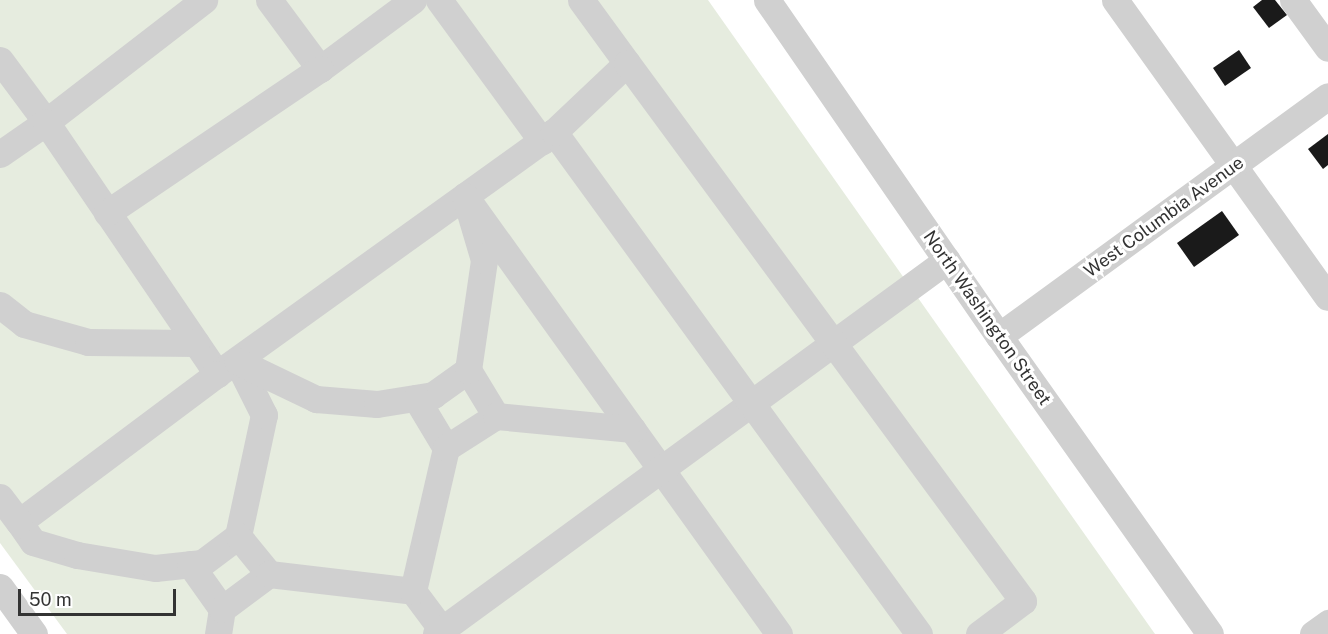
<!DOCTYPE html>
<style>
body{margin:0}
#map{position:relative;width:1328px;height:634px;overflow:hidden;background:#fff;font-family:"Public Sans",sans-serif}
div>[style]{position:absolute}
.green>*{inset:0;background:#e6ecdf}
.building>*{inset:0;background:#1a1a1a}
.minor>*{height:27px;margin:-13.5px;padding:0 13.5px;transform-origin:13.5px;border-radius:13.5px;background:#d0d0d0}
span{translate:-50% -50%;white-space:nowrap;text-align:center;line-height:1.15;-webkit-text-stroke:6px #fff;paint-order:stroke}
.street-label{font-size:18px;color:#333}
.scale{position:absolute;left:18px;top:589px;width:158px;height:27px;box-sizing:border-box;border:3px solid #333;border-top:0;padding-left:8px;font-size:18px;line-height:21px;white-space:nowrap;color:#333;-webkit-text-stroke:4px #fff;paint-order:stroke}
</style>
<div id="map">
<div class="green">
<div style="clip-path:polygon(0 0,708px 0,1155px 634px,67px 634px,0 543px)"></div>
</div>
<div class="building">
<div style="clip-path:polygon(1262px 0,1275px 0,1287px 15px,1269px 28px,1253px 7px)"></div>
<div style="clip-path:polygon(1239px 50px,1251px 68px,1225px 86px,1213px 68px)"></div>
<div style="clip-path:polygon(1328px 134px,1328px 165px,1323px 169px,1308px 149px)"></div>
<div style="clip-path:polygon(1222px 211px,1239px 235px,1194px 267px,1177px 243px)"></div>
</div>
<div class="minor">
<div style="left:269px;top:0;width:86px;rotate:53.5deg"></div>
<div style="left:320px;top:69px;width:116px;rotate:-36.6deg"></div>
<div style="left:439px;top:0;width:175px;rotate:53.9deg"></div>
<div style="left:581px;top:0;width:78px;rotate:53.9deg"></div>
<div style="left:767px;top:0;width:408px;rotate:55.4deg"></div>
<div style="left:999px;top:336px;width:365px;rotate:54.7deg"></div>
<div style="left:1115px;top:0;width:365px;rotate:54.4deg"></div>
<div style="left:1293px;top:0;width:59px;rotate:53.9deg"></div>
<div style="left:0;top:60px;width:77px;rotate:53.4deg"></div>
<div style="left:46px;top:122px;width:200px;rotate:-37.7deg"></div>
<div style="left:0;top:154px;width:56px;rotate:-34.8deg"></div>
<div style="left:46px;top:122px;width:305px;rotate:55.8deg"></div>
<div style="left:217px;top:374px;width:415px;rotate:-35.7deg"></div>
<div style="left:107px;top:213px;width:257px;rotate:-34.1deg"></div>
<div style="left:0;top:305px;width:31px;rotate:38deg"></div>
<div style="left:24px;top:324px;width:66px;rotate:15.7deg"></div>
<div style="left:88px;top:342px;width:108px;rotate:0.5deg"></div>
<div style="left:999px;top:336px;width:407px;rotate:-36.1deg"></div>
<div style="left:468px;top:370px;width:54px;rotate:58.7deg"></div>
<div style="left:217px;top:374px;width:247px;rotate:143.2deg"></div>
<div style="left:19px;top:522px;width:24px;rotate:55deg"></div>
<div style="left:33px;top:542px;width:46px;rotate:16.5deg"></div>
<div style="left:77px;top:555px;width:79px;rotate:9.5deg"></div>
<div style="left:155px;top:568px;width:47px;rotate:-6.1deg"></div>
<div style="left:202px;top:563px;width:45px;rotate:-36.9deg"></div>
<div style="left:238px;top:536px;width:124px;rotate:-77.9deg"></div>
<div style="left:264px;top:415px;width:60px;rotate:-116.6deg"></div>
<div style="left:237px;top:361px;width:88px;rotate:25.7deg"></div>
<div style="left:316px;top:399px;width:61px;rotate:4.7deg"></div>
<div style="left:377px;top:404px;width:57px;rotate:-9.1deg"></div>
<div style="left:433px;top:395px;width:43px;rotate:-35.5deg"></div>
<div style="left:468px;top:370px;width:111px;rotate:-81.7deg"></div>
<div style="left:484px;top:260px;width:67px;rotate:-106.5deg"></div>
<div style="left:465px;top:196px;width:539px;rotate:54.36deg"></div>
<div style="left:416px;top:398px;width:58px;rotate:59deg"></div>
<div style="left:0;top:497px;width:31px;rotate:53deg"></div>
<div style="left:238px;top:536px;width:49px;rotate:50.8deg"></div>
<div style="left:190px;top:564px;width:55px;rotate:54.6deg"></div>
<div style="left:0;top:587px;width:58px;rotate:54.1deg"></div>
<div style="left:413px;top:591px;width:54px;rotate:53.3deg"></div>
<div style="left:218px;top:634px;width:25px;rotate:-81deg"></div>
<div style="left:222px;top:609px;width:59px;rotate:-36.7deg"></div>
<div style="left:269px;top:574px;width:145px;rotate:6.7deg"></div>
<div style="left:413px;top:591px;width:147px;rotate:-77deg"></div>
<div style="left:446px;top:448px;width:59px;rotate:-32.6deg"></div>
<div style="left:496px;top:416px;width:137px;rotate:5.5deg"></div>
<div style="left:436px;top:634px;width:633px;rotate:-36.2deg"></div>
<div style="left:919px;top:634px;width:621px;rotate:-126.02deg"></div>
<div style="left:554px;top:132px;width:100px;rotate:-43.4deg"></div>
<div style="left:627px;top:63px;width:668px;rotate:53.64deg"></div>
<div style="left:1023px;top:601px;width:55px;rotate:143.1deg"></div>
<div style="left:1313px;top:634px;width:19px;rotate:-36deg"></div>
</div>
<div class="street-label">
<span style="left:1164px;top:217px;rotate:-36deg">West Columbia Avenue</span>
<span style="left:987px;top:318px;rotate:55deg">North Washington Street</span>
</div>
<div class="scale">50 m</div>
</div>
